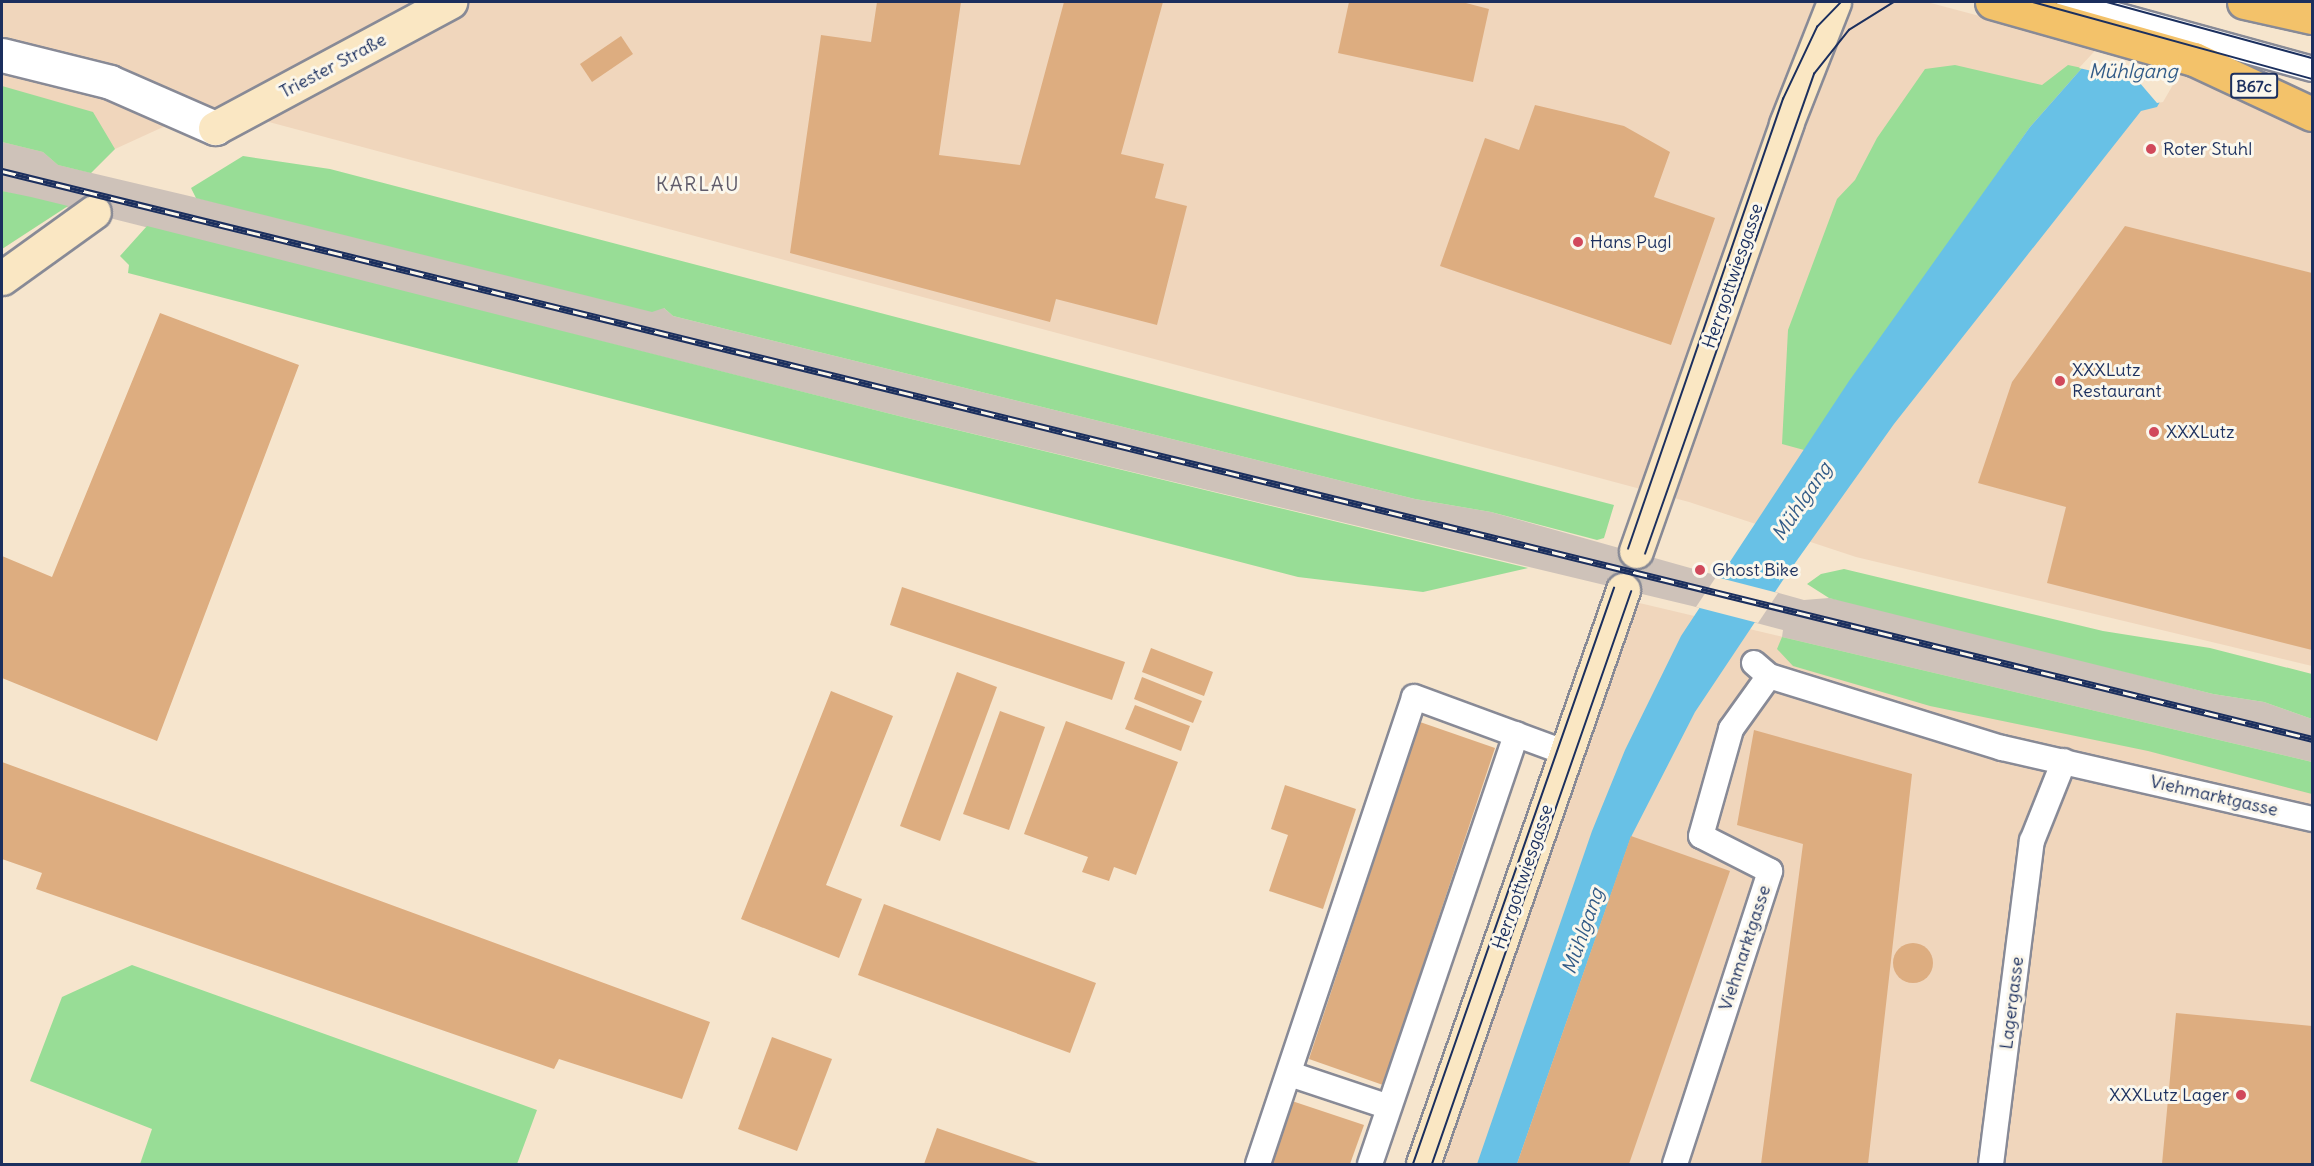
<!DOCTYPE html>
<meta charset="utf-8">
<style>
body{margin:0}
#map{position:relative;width:2314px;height:1166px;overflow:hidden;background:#f6e5cd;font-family:Delius,sans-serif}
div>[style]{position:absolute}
.built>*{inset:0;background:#f0d6bc}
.industrial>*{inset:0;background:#cec2b9}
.green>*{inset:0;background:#98dd96}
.water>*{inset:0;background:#68c1e6}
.pier>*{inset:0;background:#f6e5cd}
.building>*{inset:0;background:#ddad80}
.round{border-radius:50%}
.secondary-tunnel>*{height:33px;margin-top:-16.5px;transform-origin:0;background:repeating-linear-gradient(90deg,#cac1b7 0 33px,transparent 0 49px)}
.roads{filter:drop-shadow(2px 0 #888a96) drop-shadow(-2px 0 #888a96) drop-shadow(0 2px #888a96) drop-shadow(0 -2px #888a96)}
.service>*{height:24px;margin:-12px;padding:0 12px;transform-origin:12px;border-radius:12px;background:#fff}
.minor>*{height:33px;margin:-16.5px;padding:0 16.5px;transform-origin:16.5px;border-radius:16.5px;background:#fff}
.secondary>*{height:33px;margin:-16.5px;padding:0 16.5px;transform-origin:16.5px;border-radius:16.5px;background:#fae7c3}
.primary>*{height:33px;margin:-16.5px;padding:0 16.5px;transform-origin:16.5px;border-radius:16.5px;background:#f3c26a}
.tram>*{height:1.5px;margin:-0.75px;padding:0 0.75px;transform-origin:0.75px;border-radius:0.75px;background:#1b2f5e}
.rail>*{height:7px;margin-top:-3.5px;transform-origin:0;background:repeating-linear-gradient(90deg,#fbf7ec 0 14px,#1b2f5e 0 28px);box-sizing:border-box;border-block:2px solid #1b2f5e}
.dots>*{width:16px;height:16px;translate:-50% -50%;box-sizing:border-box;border:3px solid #fbf7ec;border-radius:50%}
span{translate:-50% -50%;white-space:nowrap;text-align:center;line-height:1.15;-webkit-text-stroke:6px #fbf7ec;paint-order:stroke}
.shield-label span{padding:2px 4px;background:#fbf7ec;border:2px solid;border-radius:4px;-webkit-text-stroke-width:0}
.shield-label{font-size:16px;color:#1b2f5e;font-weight:700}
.street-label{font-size:18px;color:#1b2f5e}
.poi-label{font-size:18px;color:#1b2f5e}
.left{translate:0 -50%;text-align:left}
.right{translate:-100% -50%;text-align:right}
.water-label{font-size:20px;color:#325b87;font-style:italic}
.neighbourhood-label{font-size:20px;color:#5f5b6a;letter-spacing:1.5px}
.frame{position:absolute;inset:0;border:3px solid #1b2f5e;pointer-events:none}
</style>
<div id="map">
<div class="built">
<div style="clip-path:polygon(2px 2px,1927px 2px,2152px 62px,2312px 110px,2312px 666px,1856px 557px,1689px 502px,209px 106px,115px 149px,91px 173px,33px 197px,68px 206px,2px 249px)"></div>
<div style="clip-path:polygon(1614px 597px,2312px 762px,2312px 1164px,1434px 1164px)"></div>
</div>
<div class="industrial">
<div style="clip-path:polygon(2px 142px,43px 152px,58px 165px,664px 308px,673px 316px,1415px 499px,1491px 512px,1804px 600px,1829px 598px,1867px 605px,2213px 694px,2264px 702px,2312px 719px,2312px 762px,1782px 637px,1783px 630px,1692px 606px,903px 417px,2px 191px)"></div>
</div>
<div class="green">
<div style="clip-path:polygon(1955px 65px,2042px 85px,2068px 65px,2082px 68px,2030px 127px,1804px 450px,1782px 444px,1788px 330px,1837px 199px,1855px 180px,1877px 138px,1925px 69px)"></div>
<div style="clip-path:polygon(2px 86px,93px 112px,115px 149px,91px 173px,58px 165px,43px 152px,2px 142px)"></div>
<div style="clip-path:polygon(243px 156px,330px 169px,1614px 505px,1604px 538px,1597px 540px,1491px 512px,1415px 499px,673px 316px,664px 308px,652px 312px,196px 198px,191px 188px)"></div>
<div style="clip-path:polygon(2px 191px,31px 197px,68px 206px,2px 249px)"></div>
<div style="clip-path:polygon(147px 226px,903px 417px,1528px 568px,1423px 592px,1298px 577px,128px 273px,129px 265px,120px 256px)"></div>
<div style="clip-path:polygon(1844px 569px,2103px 631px,2210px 648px,2312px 674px,2312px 719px,2264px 702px,2213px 694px,1829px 598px,1807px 584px,1821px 574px)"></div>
<div style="clip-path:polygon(1782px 637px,2312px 762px,2312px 794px,2148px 751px,1930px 706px,1793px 666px,1777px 649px)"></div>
<div style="clip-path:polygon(132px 965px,537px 1110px,517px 1164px,140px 1164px,152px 1129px,30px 1081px,62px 997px)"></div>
</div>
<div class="water">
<div style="clip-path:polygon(2218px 2px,2157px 107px,2141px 111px,1894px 424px,1783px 580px,1695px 712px,1631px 837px,1517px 1164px,1477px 1164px,1592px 831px,1625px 750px,1681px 636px,1849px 381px,2030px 127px,2082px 68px)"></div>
</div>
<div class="pier">
<div style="clip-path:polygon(2140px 2px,2221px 2px,2163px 102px,2157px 103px,2139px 82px,2079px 68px)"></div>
<div style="clip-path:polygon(1716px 577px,1778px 593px,1758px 623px,1696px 607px)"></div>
</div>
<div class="building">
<div style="clip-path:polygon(877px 2px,961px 2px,939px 155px,1020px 165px,1064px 2px,1163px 2px,1121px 154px,1164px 164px,1155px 198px,1187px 206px,1157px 325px,1056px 299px,1050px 322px,790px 253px,821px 35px,871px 42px)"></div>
<div style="clip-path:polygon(1349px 2px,1462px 2px,1489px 9px,1473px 82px,1338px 53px)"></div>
<div style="clip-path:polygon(621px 36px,633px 54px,592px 82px,580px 64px)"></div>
<div style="clip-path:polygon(1535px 105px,1624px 126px,1670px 152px,1654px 197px,1715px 218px,1671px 345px,1440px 266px,1485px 138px,1519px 150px)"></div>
<div style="clip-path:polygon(2125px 226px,2312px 273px,2312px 650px,2047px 583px,2066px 507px,1978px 483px,2012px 382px)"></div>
<div style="clip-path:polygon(160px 313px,299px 365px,157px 741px,2px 678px,2px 556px,52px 577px)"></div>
<div style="clip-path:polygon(902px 587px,1125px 662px,1112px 700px,890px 625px)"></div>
<div style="clip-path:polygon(1151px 648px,1213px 672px,1204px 696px,1142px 672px)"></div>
<div style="clip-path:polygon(957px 672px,997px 687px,940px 841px,900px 826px)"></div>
<div style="clip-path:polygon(1142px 677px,1202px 701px,1193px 723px,1134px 699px)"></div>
<div style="clip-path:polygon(831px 691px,893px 716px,826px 885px,862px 899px,839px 958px,741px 919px)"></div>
<div style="clip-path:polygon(1135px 705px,1190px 726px,1181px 751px,1125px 729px)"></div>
<div style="clip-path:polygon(1000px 711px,1045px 727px,1009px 830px,963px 814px)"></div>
<div style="clip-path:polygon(1066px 721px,1178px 762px,1136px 875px,1114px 867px,1109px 881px,1082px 872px,1088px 857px,1024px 834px)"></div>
<div style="clip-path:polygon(1420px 722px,1495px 748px,1383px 1085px,1309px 1059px)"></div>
<div style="clip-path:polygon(1754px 730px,1912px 774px,1868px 1164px,1761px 1164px,1803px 844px,1737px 825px)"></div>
<div style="clip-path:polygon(2px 762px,710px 1022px,682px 1099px,559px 1059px,554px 1069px,36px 889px,42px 873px,2px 859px)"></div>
<div style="clip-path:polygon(1285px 785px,1356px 809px,1323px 909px,1269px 891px,1288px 835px,1271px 829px)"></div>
<div style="clip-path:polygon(1631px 836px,1730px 871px,1629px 1164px,1517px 1164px)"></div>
<div style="clip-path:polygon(884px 904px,1096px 983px,1070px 1053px,858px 975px)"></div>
<div class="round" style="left:1893px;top:943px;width:40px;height:40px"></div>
<div style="clip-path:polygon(2176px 1013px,2312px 1026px,2312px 1164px,2162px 1164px)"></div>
<div style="clip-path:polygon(772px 1037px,832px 1059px,797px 1151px,738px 1129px)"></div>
<div style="clip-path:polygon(1289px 1100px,1364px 1125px,1350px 1164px,1267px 1164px)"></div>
<div style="clip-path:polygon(937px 1128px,1041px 1164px,924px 1164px)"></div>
</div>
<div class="secondary-tunnel">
<div style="left:1623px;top:590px;width:41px;rotate:-71.6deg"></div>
</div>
<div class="roads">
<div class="service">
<div style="left:2069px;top:2px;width:252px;rotate:15.4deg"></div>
<div style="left:1754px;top:663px;width:20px;rotate:41deg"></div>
<div style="left:1769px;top:676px;width:244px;rotate:17.2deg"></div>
<div style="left:2002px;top:748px;width:318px;rotate:12.9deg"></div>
<div style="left:1290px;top:1074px;width:104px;rotate:18.4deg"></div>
<div style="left:1258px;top:1164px;width:492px;rotate:-71.5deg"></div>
<div style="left:1414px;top:697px;width:162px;rotate:20.2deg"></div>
<div style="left:1370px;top:1164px;width:454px;rotate:-71.2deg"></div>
<div style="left:1675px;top:1164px;width:308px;rotate:-72deg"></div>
<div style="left:1770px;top:871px;width:77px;rotate:-153.1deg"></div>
<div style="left:1701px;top:836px;width:111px;rotate:-74.3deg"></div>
<div style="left:1731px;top:729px;width:65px;rotate:-54.4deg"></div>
<div style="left:1991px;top:1164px;width:326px;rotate:-82.8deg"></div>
<div style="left:2032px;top:841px;width:86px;rotate:-68.2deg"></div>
</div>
<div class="minor">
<div style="left:2px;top:55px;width:111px;rotate:14deg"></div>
<div style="left:110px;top:82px;width:115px;rotate:23.7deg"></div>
</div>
<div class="secondary">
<div style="left:215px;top:128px;width:267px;rotate:-28.2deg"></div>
<div style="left:2px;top:278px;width:113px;rotate:-35.7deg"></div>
<div style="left:1636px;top:551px;width:453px;rotate:-70.6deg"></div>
<div style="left:1786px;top:124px;width:131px;rotate:-68.5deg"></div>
<div style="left:1423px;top:1164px;width:608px;rotate:-70.79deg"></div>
</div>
<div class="primary">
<div style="left:1992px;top:2px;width:210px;rotate:15.8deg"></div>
<div style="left:2194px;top:59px;width:130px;rotate:25deg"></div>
<div style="left:2244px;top:2px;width:70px;rotate:12.4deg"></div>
</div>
</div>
<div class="tram">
<div style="left:2033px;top:2px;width:289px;rotate:15.4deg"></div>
<div style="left:2107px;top:2px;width:213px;rotate:15.3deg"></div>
<div style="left:1628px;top:549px;width:476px;rotate:-71deg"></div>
<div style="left:1783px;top:99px;width:80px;rotate:-64.7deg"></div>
<div style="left:1817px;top:27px;width:35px;rotate:-46deg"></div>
<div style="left:1645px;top:554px;width:509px;rotate:-70.6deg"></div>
<div style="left:1814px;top:74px;width:56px;rotate:-51.5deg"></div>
<div style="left:1849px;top:30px;width:53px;rotate:-31.9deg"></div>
<div style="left:1413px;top:1164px;width:610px;rotate:-70.76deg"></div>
<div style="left:1432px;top:1164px;width:606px;rotate:-70.82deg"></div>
</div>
<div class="rail">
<div style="left:2px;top:171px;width:2379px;rotate:13.81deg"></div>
</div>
<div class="dots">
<div style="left:2151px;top:149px;background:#d1495b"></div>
<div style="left:1578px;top:242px;background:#d1495b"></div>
<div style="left:2060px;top:381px;background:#d1495b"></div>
<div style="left:2154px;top:432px;background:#d1495b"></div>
<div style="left:1700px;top:570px;background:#d1495b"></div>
<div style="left:2241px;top:1095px;background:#d1495b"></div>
</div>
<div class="shield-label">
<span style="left:2254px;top:86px">B67c</span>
</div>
<div class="street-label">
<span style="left:333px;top:66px;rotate:-28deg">Triester Straße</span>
<span style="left:1733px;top:276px;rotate:-71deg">Herrgottwiesgasse</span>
<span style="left:2214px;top:796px;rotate:13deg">Viehmarktgasse</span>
<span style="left:1523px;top:877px;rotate:-71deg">Herrgottwiesgasse</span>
<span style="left:1745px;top:948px;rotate:-72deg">Viehmarktgasse</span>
<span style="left:2012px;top:1003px;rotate:-83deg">Lagergasse</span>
</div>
<div class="poi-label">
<span class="left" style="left:2163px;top:149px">Roter Stuhl</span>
<span class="left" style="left:1590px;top:242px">Hans Pugl</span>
<span class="left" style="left:2072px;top:381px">XXXLutz<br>Restaurant</span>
<span class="left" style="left:2166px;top:432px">XXXLutz</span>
<span class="left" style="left:1712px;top:570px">Ghost Bike</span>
<span class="right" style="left:2229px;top:1095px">XXXLutz Lager</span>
</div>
<div class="water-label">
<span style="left:2133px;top:70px">Mühlgang</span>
<span style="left:1801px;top:501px;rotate:-56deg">Mühlgang</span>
<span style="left:1582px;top:931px;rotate:-71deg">Mühlgang</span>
</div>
<div class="neighbourhood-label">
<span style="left:698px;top:183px">KARLAU</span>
</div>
<div class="frame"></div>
</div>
